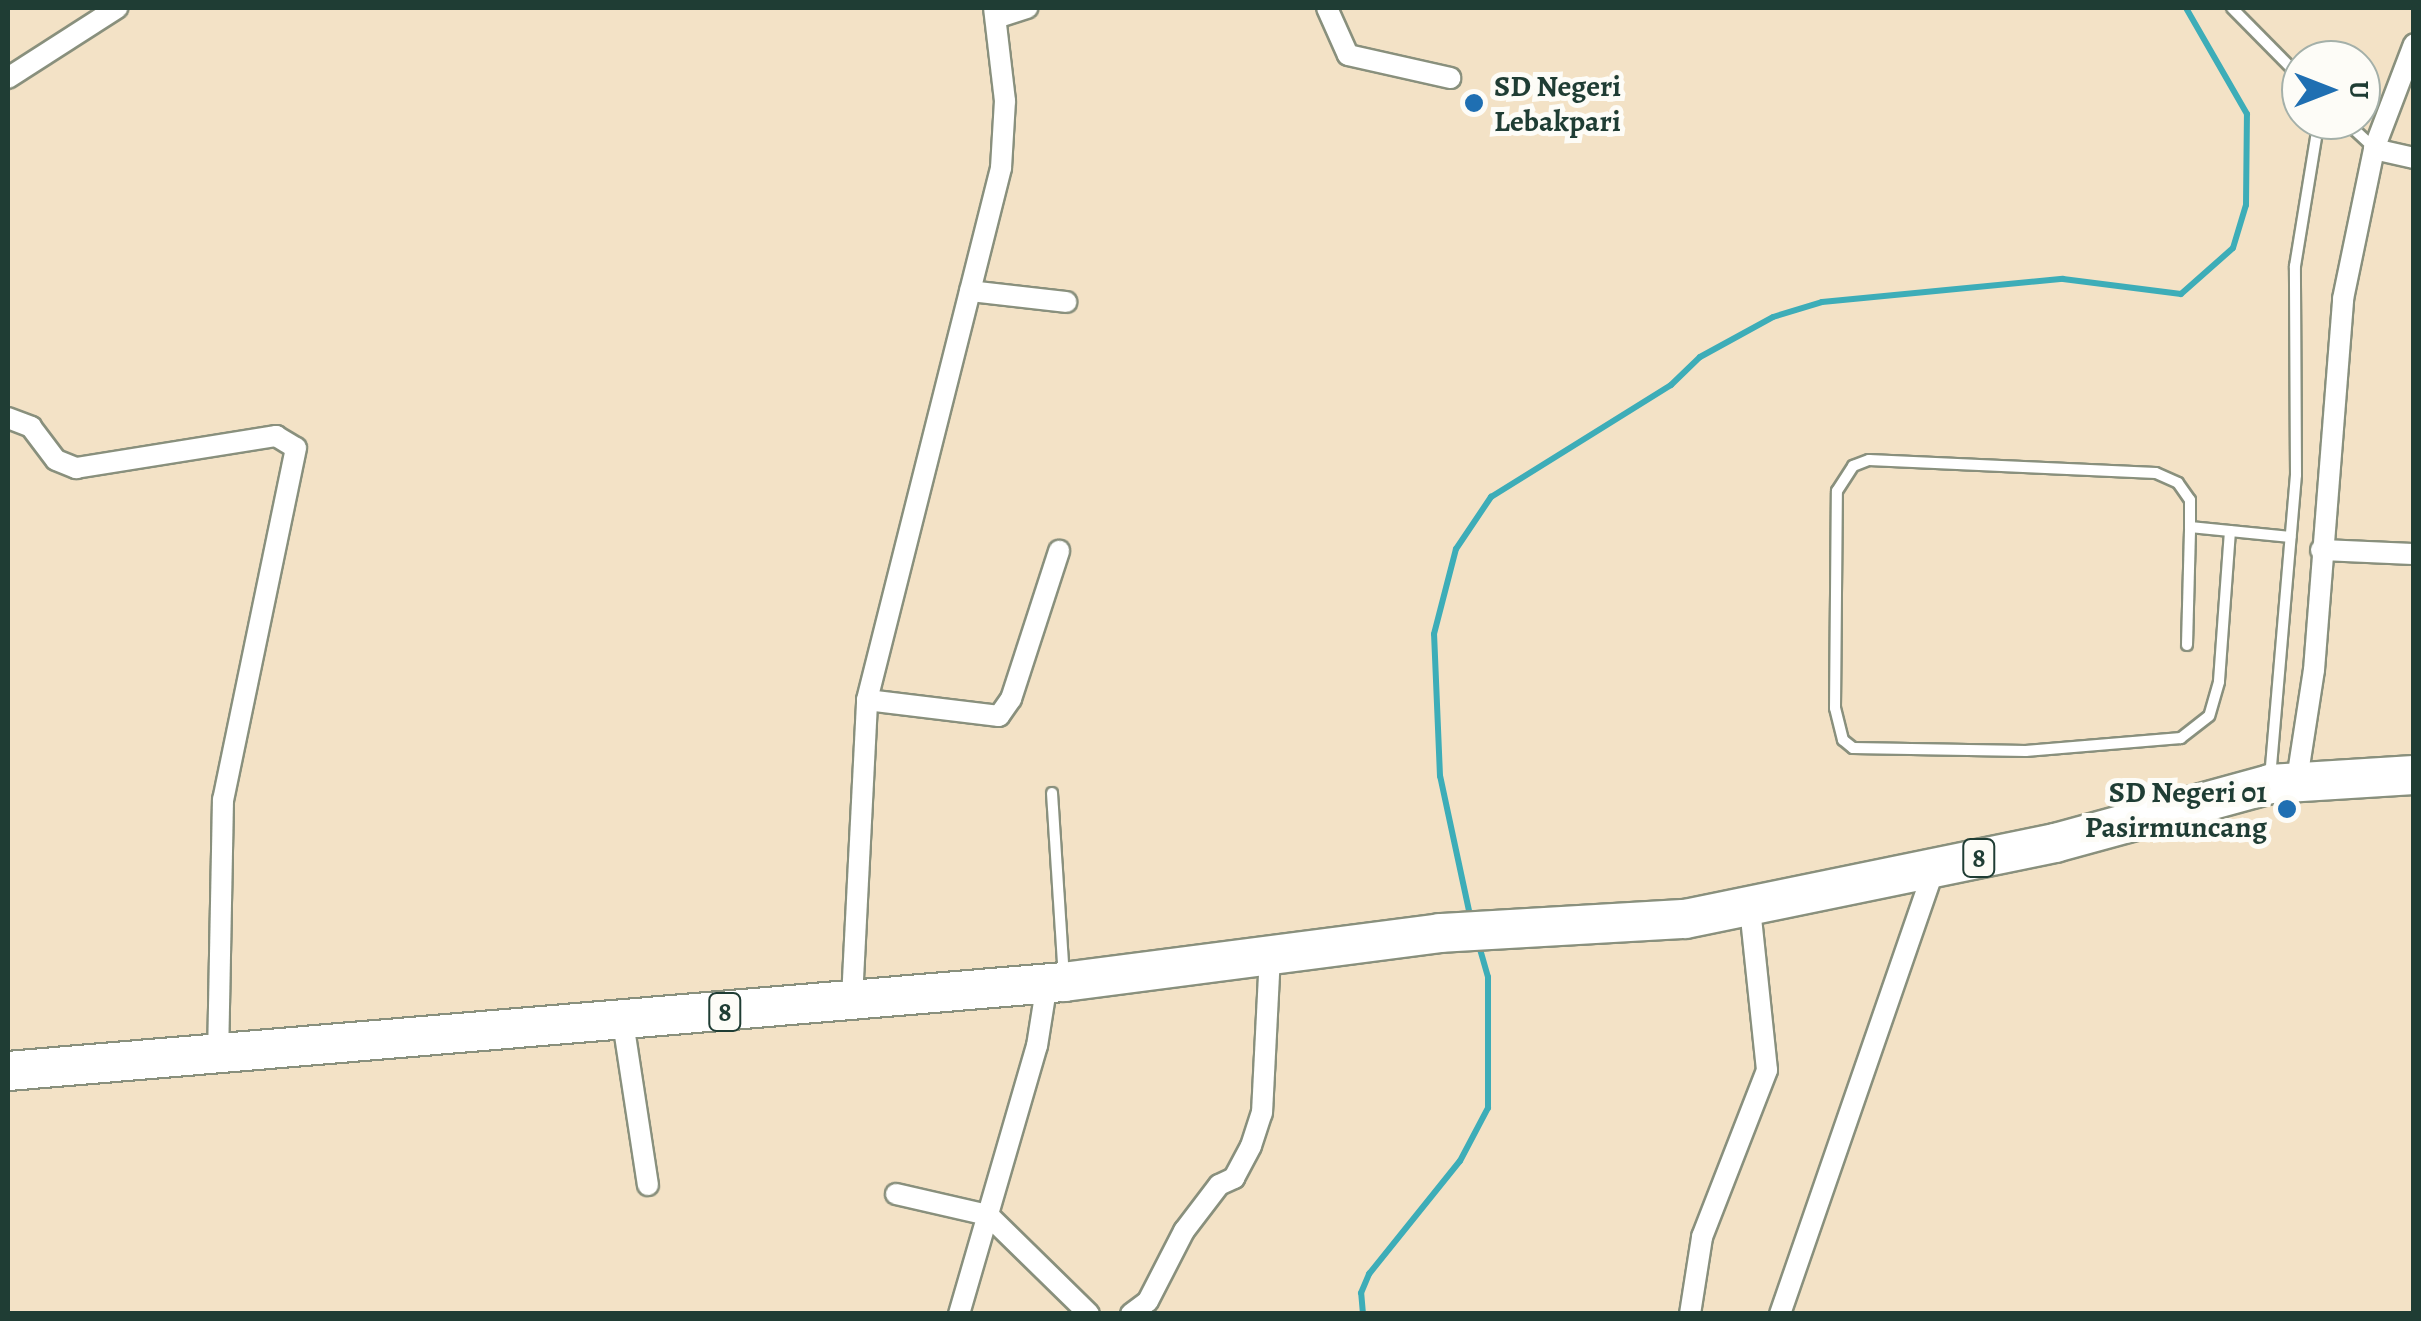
<!DOCTYPE html>
<style>
body{margin:0}
#map{position:relative;width:2421px;height:1321px;overflow:hidden;background:#f3e2c6;font-family:Alegreya,serif}
div>[style]{position:absolute}
.stream>*{height:6px;margin:-3px;padding:0 3px;transform-origin:3px;border-radius:3px;background:#3dadb8}
.roads{filter:drop-shadow(2px 0 #89907d) drop-shadow(-2px 0 #89907d) drop-shadow(0 2px #89907d) drop-shadow(0 -2px #89907d)}
.lane>*{height:10px;margin:-5px;padding:0 5px;transform-origin:5px;border-radius:5px;background:#fff}
.street>*{height:20px;margin:-10px;padding:0 10px;transform-origin:10px;border-radius:10px;background:#fff}
.highway>*{height:38px;margin:-19px;padding:0 19px;transform-origin:19px;border-radius:19px;background:#fff}
.dots>*{width:28px;height:28px;translate:-50% -50%;box-sizing:border-box;border:5px solid #fdfcf7;border-radius:50%}
span{translate:-50% -50%;white-space:nowrap;text-align:center;line-height:1.15;-webkit-text-stroke:10px #fdfcf7;paint-order:stroke}
.shield-label span{padding:2px 8px;background:#fdfcf7;border:2px solid;border-radius:8px;-webkit-text-stroke-width:0}
.shield-label{font-size:28px;color:#1f3d34;font-weight:700}
.poi-label{font-size:30px;color:#1f3d34;font-weight:700}
.left{translate:0 -50%;text-align:left}
.right{translate:-100% -50%;text-align:right}
.frame{position:absolute;inset:0;border:10px solid #1f3d34;pointer-events:none}
.north{position:absolute;left:2281px;top:40px;width:100px;height:100px;box-sizing:border-box;background:#fdfcf7;border:2px solid #a4b0a9;border-radius:50%;rotate:90deg;font-size:28px;font-weight:700;line-height:40px;text-align:center;color:#1f3d34}
.north::after{content:'';display:block;margin:auto;width:35px;height:45px;background:#1f6fb2;clip-path:polygon(50% 0,100% 100%,50% 72%,0 100%)}
</style>
<div id="map">
<div class="stream">
<div style="left:1471px;top:920px;width:147px;rotate:-102.1deg"></div>
<div style="left:1440px;top:776px;width:142px;rotate:-92.4deg"></div>
<div style="left:1434px;top:634px;width:88px;rotate:-75.5deg"></div>
<div style="left:1456px;top:549px;width:63px;rotate:-56.1deg"></div>
<div style="left:1491px;top:497px;width:212px;rotate:-31.9deg"></div>
<div style="left:1671px;top:385px;width:40px;rotate:-44deg"></div>
<div style="left:1700px;top:357px;width:83px;rotate:-28.7deg"></div>
<div style="left:1773px;top:317px;width:51px;rotate:-17deg"></div>
<div style="left:1822px;top:302px;width:242px;rotate:-5.5deg"></div>
<div style="left:2063px;top:279px;width:119px;rotate:7.2deg"></div>
<div style="left:2181px;top:294px;width:69px;rotate:-41.5deg"></div>
<div style="left:2233px;top:248px;width:45px;rotate:-73.2deg"></div>
<div style="left:2246px;top:205px;width:91px;rotate:-89.4deg"></div>
<div style="left:2247px;top:114px;width:122px;rotate:-119.9deg"></div>
<div style="left:1363px;top:1314px;width:21px;rotate:-95deg"></div>
<div style="left:1361px;top:1293px;width:21px;rotate:-67deg"></div>
<div style="left:1369px;top:1274px;width:145px;rotate:-51.2deg"></div>
<div style="left:1460px;top:1161px;width:60px;rotate:-62.2deg"></div>
<div style="left:1488px;top:1108px;width:131px;rotate:-90deg"></div>
<div style="left:1488px;top:977px;width:36px;rotate:-106deg"></div>
</div>
<div class="roads">
<div class="lane">
<div style="left:2232px;top:8px;width:98px;rotate:45.4deg"></div>
<div style="left:2344px;top:120px;width:41px;rotate:43deg"></div>
<div style="left:2230px;top:531px;width:151px;rotate:94.2deg"></div>
<div style="left:2219px;top:682px;width:35px;rotate:106deg"></div>
<div style="left:2209px;top:716px;width:36px;rotate:142deg"></div>
<div style="left:2181px;top:738px;width:156px;rotate:175.2deg"></div>
<div style="left:2026px;top:751px;width:173px;rotate:-179deg"></div>
<div style="left:1853px;top:748px;width:13px;rotate:-141deg"></div>
<div style="left:1843px;top:740px;width:33px;rotate:-104deg"></div>
<div style="left:1835px;top:708px;width:217px;rotate:-89.5deg"></div>
<div style="left:1837px;top:491px;width:30px;rotate:-57deg"></div>
<div style="left:1853px;top:466px;width:17px;rotate:-21deg"></div>
<div style="left:1869px;top:460px;width:287px;rotate:2.6deg"></div>
<div style="left:2156px;top:473px;width:24px;rotate:24deg"></div>
<div style="left:2178px;top:483px;width:21px;rotate:55deg"></div>
<div style="left:2190px;top:500px;width:27px;rotate:90deg"></div>
<div style="left:2190px;top:527px;width:101px;rotate:5.7deg"></div>
<div style="left:2187px;top:645px;width:118px;rotate:-88.5deg"></div>
<div style="left:2270px;top:778px;width:304px;rotate:-85.1deg"></div>
<div style="left:2296px;top:475px;width:209px;rotate:-90.3deg"></div>
<div style="left:2295px;top:266px;width:148px;rotate:-80.7deg"></div>
<div style="left:1052px;top:793px;width:184px;rotate:86.3deg"></div>
</div>
<div class="street">
<div style="left:1327px;top:8px;width:51px;rotate:65.9deg"></div>
<div style="left:1348px;top:55px;width:105px;rotate:12.7deg"></div>
<div style="left:996px;top:18px;width:33px;rotate:-18deg"></div>
<div style="left:8px;top:78px;width:130px;rotate:-32.7deg"></div>
<div style="left:2374px;top:149px;width:41px;rotate:12.7deg"></div>
<div style="left:970px;top:291px;width:97px;rotate:6.5deg"></div>
<div style="left:8px;top:418px;width:25px;rotate:21deg"></div>
<div style="left:31px;top:427px;width:41px;rotate:52.9deg"></div>
<div style="left:56px;top:460px;width:22px;rotate:22deg"></div>
<div style="left:76px;top:468px;width:203px;rotate:-9.1deg"></div>
<div style="left:276px;top:436px;width:23px;rotate:31deg"></div>
<div style="left:296px;top:448px;width:359px;rotate:101.7deg"></div>
<div style="left:223px;top:799px;width:252px;rotate:91.1deg"></div>
<div style="left:2321px;top:550px;width:93px;rotate:2.5deg"></div>
<div style="left:867px;top:700px;width:133px;rotate:6.9deg"></div>
<div style="left:999px;top:716px;width:21px;rotate:-55deg"></div>
<div style="left:1011px;top:699px;width:156px;rotate:-72deg"></div>
<div style="left:2296px;top:786px;width:117px;rotate:-81.2deg"></div>
<div style="left:2314px;top:670px;width:372px;rotate:-85.5deg"></div>
<div style="left:2343px;top:299px;width:153px;rotate:-78.3deg"></div>
<div style="left:2374px;top:149px;width:112px;rotate:-69.1deg"></div>
<div style="left:852px;top:999px;width:299px;rotate:-87.1deg"></div>
<div style="left:867px;top:700px;width:549px;rotate:-75.86deg"></div>
<div style="left:1001px;top:168px;width:67px;rotate:-86.6deg"></div>
<div style="left:1005px;top:101px;width:94px;rotate:-96.7deg"></div>
<div style="left:623px;top:1022px;width:165px;rotate:81.3deg"></div>
<div style="left:896px;top:1194px;width:94px;rotate:12.9deg"></div>
<div style="left:988px;top:1215px;width:141px;rotate:44.4deg"></div>
<div style="left:959px;top:1314px;width:279px;rotate:-73.8deg"></div>
<div style="left:1037px;top:1046px;width:64px;rotate:-81deg"></div>
<div style="left:1131px;top:1314px;width:21px;rotate:-37deg"></div>
<div style="left:1148px;top:1301px;width:79px;rotate:-62.8deg"></div>
<div style="left:1184px;top:1231px;width:58px;rotate:-52.7deg"></div>
<div style="left:1219px;top:1185px;width:17px;rotate:-25deg"></div>
<div style="left:1234px;top:1178px;width:36px;rotate:-62deg"></div>
<div style="left:1251px;top:1146px;width:35px;rotate:-72deg"></div>
<div style="left:1262px;top:1113px;width:158px;rotate:-87.1deg"></div>
<div style="left:1690px;top:1314px;width:78px;rotate:-81.1deg"></div>
<div style="left:1702px;top:1237px;width:179px;rotate:-68.7deg"></div>
<div style="left:1767px;top:1070px;width:162px;rotate:-96deg"></div>
<div style="left:1780px;top:1314px;width:473px;rotate:-70.9deg"></div>
</div>
<div class="highway">
<div style="left:8px;top:1071px;width:1060px;rotate:-4.82deg"></div>
<div style="left:1064px;top:982px;width:379px;rotate:-7.4deg"></div>
<div style="left:1440px;top:933px;width:245px;rotate:-3.3deg"></div>
<div style="left:1685px;top:919px;width:378px;rotate:-11.6deg"></div>
<div style="left:2055px;top:843px;width:223px;rotate:-15.3deg"></div>
<div style="left:2270px;top:784px;width:144px;rotate:-3.6deg"></div>
</div>
</div>
<div class="dots">
<div style="left:1474px;top:103px;background:#1f6fb2"></div>
<div style="left:2287px;top:809px;background:#1f6fb2"></div>
</div>
<div class="shield-label">
<span style="left:1979px;top:858px">8</span>
<span style="left:725px;top:1012px">8</span>
</div>
<div class="poi-label">
<span class="left" style="left:1494px;top:103px">SD Negeri<br>Lebakpari</span>
<span class="right" style="left:2267px;top:809px">SD Negeri 01<br>Pasirmuncang</span>
</div>
<div class="frame"></div>
<div class="north">U</div>
</div>
